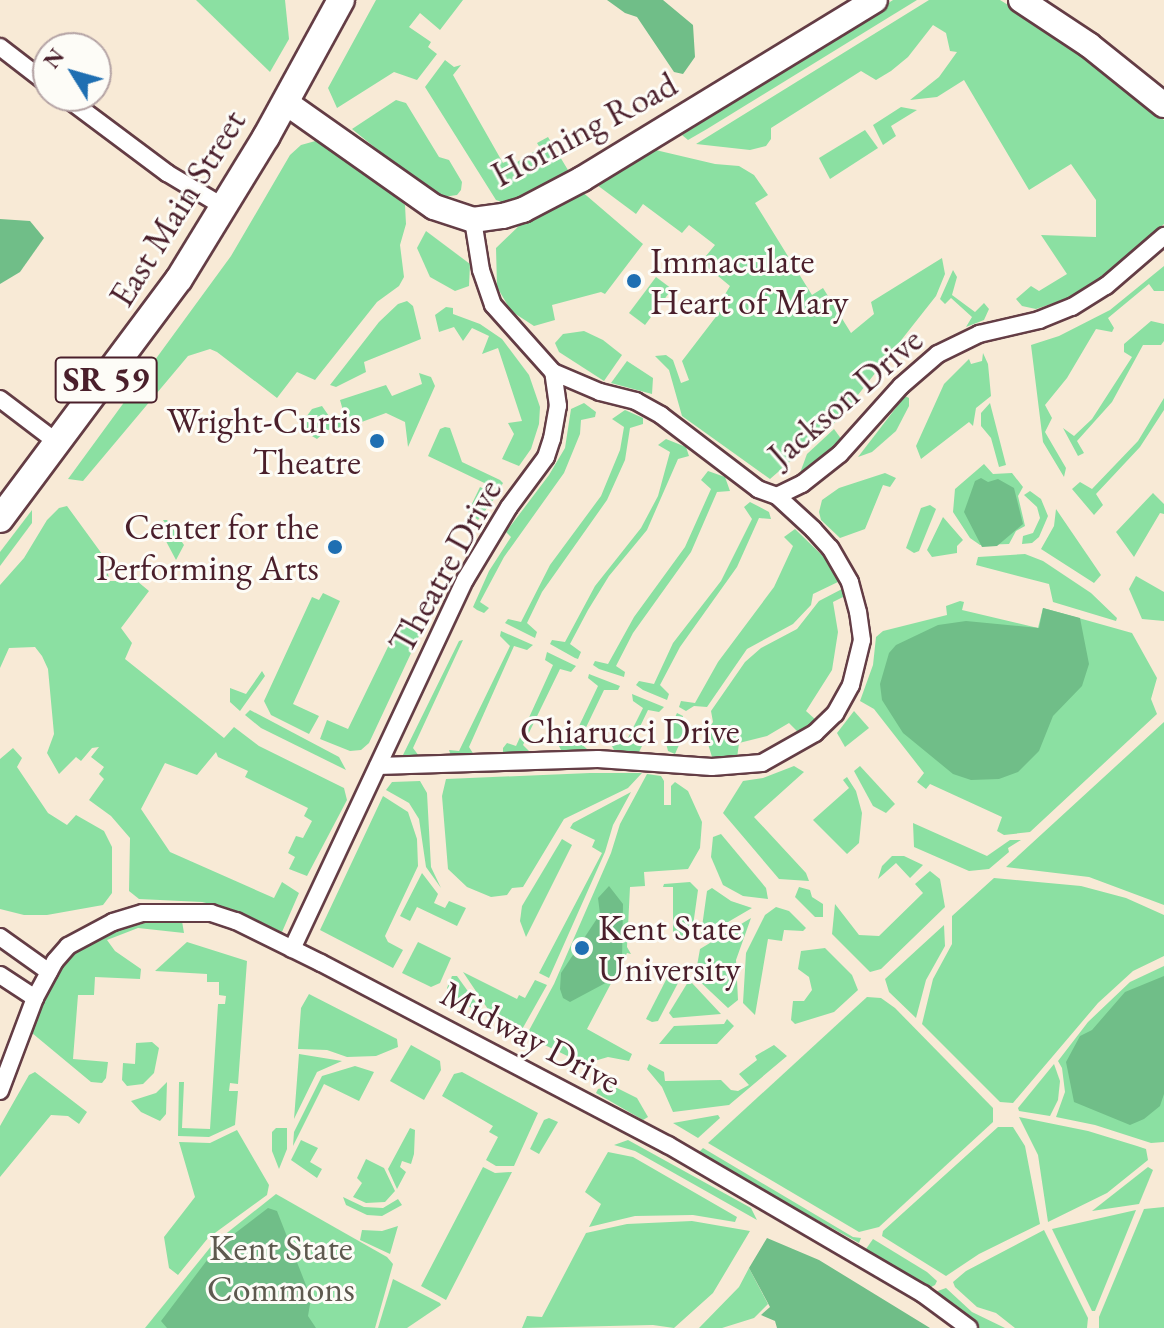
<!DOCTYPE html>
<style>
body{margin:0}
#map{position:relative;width:1164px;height:1328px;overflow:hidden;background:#f8ead6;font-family:"EB Garamond",serif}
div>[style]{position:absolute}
.green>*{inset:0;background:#8be0a2}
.forest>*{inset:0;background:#70be88}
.roads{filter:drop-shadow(2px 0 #643d45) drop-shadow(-2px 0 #643d45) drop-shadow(0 2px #643d45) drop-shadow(0 -2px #643d45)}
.street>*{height:16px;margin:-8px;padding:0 8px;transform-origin:8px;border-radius:8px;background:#fff}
.secondary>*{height:24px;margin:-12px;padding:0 12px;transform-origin:12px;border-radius:12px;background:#fff}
.primary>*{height:26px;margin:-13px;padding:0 13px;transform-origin:13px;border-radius:13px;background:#fff}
.dots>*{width:22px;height:22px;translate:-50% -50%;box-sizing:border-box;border:4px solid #fdfcf7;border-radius:50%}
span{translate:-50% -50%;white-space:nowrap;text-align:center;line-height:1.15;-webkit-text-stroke:6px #fdfcf7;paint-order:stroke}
.shield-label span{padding:2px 6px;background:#fdfcf7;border:2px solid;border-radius:6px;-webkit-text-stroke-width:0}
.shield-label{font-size:34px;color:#4a1f2b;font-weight:700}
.street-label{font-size:36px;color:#4a1f2b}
.poi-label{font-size:36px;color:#4a1f2b}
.left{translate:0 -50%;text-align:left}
.right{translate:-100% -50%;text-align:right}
.park-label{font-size:36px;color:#5e594f}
.north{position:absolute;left:32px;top:32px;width:80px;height:80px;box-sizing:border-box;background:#fdfcf7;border:2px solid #b5a4a5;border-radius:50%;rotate:307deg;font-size:22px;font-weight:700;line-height:32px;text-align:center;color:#4a1f2b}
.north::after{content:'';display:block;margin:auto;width:28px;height:36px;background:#1f6fb2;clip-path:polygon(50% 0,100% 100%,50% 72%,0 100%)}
</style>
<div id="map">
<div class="green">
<div style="clip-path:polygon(196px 0,285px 0,289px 39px,270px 72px)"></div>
<div style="clip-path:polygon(376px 0,463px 0,440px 30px,420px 13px,409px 27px,431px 42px,428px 47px,437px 54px,417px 80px,394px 72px,337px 108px,328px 88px)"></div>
<div style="clip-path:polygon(893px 0,917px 0,707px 129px,688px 140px,682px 135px)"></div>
<div style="clip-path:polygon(929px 0,1000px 0,1057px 35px,1121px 82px,1164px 120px,1164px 224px,1106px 275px,1072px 297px,1036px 309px,1022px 306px,1016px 299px,1031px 286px,1039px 291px,1067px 274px,1041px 235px,1096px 237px,1096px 200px,1071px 164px,1029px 190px,964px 80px,937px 97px,910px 100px,939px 77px,957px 52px,950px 51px,946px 33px,933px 25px,908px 57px,891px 71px,876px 80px,861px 71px,771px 128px,771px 139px,766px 146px,750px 150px,696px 144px)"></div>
<div style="clip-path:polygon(445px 60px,454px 67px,461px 65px,453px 75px,503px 163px,514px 157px,517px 162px,540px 148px,537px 143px,548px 137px,571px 175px,530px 197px,505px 203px,496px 200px,425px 87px)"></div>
<div style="clip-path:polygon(396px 100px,406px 103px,439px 157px,449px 160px,462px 182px,461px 190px,457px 195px,443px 197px,425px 188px,352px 129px)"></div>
<div style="clip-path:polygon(901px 107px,917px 110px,891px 126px,896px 136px,883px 145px,873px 125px)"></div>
<div style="clip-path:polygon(865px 130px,878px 148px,830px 179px,819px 158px)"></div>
<div style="clip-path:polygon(319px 140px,328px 141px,405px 205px,406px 224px,400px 245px,404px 277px,399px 286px,377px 302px,315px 380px,297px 372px,277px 398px,217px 352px,210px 349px,188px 356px,83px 481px,68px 479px,231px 256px,290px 155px,301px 145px)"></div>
<div style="clip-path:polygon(647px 148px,715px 164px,739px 166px,754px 175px,768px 195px,755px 203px,812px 295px,823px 288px,851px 333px,874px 314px,871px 302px,942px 258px,945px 274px,936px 296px,839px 419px,770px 479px,682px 416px,669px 370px,655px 356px,666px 355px,673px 360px,681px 383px,689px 380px,682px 361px,725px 305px,724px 296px,730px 286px,701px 262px,715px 245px,689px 225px,682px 233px,643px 204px,636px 214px,593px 182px)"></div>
<div style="clip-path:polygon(580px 190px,643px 244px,605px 294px,601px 292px,552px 305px,555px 320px,534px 326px,511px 311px,497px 287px,496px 248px,525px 220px)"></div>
<div style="clip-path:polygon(426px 231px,470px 264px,469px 286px,455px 291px,430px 277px,417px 248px)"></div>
<div style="clip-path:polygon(1164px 266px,1164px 291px,1154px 291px,1149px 284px,1108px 318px,1114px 328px,1112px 332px,1096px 329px,1067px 378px,1045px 405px,1052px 418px,1045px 432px,1066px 468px,1064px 477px,1043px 442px,1031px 345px,1059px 336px,1110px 310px)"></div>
<div style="clip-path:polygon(953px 270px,957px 277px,952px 295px,975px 312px,984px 303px,989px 309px,984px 320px,966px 327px,972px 317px,951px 298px,945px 304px,940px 299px)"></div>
<div style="clip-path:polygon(656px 277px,672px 289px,645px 325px,629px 313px)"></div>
<div style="clip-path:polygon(407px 301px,413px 306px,421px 339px,364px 362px,366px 372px,336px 387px,330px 385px,379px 322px,398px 304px)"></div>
<div style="clip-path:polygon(446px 307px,453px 308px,453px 314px,480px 324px,502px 339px,529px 375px,540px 407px,539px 424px,531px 449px,519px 466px,502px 459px,514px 434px,508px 423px,522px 421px,498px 348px,482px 354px,489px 336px,472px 328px,463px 341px,454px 327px,439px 332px,435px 315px)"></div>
<div style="clip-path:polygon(1151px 321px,1164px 324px,1164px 341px,1161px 345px,1143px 345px,1112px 402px,1077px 441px,1084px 453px,1078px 456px,1063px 428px,1074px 436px,1092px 419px,1132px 357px,1124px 352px,1124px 344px)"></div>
<div style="clip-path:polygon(584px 331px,603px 340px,622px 355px,604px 381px,559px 352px,555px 343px,563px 334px)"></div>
<div style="clip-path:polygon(983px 353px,988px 364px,991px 396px,976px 408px,973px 426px,969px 422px,921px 459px,916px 446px,944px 384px,969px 359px,971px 364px,982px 361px)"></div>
<div style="clip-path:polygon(627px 361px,653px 378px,652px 394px,611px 383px)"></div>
<div style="clip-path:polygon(419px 373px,431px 377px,435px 386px,408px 447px,405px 422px,386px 413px,340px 430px,336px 427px,326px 431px,317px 439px,298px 428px,312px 409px,322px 406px,331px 419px,344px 414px,340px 400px,386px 385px,392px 396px,422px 384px)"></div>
<div style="clip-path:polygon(905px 396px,909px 398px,909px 406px,896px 431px,872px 452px,858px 457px)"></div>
<div style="clip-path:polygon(1164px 398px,1164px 410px,1140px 447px,1096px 494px,1103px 505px,1094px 515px,1072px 489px,1080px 482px,1092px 489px,1138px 441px)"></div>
<div style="clip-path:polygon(584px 403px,596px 412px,595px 417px,581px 420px,580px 434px,564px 473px,504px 557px,480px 602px,489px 608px,484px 613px,477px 610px,473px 607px,489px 571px,511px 537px,506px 532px,549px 475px,565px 448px,571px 409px)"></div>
<div style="clip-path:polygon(990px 403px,1006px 465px,999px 467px,991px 438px,981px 426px,981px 413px)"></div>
<div style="clip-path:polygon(625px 410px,643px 418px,643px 424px,630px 428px,625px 460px,607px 500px,542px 592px,527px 623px,537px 632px,535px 638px,505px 623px,508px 619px,521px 622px,550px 565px,601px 496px,620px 450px,624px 427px,612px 419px)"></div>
<div style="clip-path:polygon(445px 427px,450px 428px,462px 462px,500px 480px,503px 483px,499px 490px,428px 456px,440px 429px)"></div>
<div style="clip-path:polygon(834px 429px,842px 440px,800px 473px,807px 454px)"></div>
<div style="clip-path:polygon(666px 439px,686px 447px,689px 456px,678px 459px,647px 530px,609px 576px,588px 610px,570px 644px,581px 652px,578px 659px,575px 658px,550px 644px,552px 640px,565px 642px,595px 586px,641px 528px,658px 496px,670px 452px,658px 445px)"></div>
<div style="clip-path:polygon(984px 464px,993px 474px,1012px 473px,1023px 487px,1018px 496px,1025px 526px,1016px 531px,1009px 544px,980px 545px,970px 538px,953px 512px,955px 489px)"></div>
<div style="clip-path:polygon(708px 471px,725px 477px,730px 491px,717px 492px,691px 552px,633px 633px,616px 666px,625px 672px,624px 677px,599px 669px,593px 665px,595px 661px,608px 664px,634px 617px,685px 547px,711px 489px,701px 480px)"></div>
<div style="clip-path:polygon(885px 473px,896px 478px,890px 487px,883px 485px,865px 529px,840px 538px,821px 520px,819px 512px,822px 500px,839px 488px)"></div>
<div style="clip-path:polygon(480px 487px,497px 495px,478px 520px,468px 512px)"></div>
<div style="clip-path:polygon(1030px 491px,1041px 499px,1048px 516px,1039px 537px,1032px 543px,1022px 544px,1023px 536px,1033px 533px,1040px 518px,1037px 507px,1024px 495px)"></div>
<div style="clip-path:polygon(1153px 493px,1164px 504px,1164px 514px,1160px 513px,1134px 557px,1116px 532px)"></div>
<div style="clip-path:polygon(750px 502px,769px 512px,771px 519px,759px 518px,737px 567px,680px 647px,660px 685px,669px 694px,667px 700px,643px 690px,636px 685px,639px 681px,654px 684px,673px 643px,721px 581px,752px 519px,744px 507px)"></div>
<div style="clip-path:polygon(930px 505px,936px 509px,919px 551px,914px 553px,906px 548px,921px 508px)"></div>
<div style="clip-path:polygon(67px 506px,102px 554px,110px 581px,137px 581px,149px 591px,121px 628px,132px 643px,125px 659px,224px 738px,234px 727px,259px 746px,344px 788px,347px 800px,307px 876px,289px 869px,295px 857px,288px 853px,296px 836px,303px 838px,312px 821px,304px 816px,308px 808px,245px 777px,248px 771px,218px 757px,216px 752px,197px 775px,165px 763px,141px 809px,170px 852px,274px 898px,282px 882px,299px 893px,282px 932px,232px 909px,202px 902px,139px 899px,129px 891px,130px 838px,111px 816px,89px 800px,104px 779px,99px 774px,104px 767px,91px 757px,99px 747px,92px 748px,81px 761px,76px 757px,59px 774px,47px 753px,54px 734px,48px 669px,42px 656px,35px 647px,9px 648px,0 668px,0 585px,24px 558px,47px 520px,59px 508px)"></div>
<div style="clip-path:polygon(1056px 509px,1101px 575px,1094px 583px,1041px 549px,1054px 526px)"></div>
<div style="clip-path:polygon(32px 510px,32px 523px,0 566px,0 552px)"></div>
<div style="clip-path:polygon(943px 517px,963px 540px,957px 546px,957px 553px,932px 557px,927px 550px)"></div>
<div style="clip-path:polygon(163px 520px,167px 520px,184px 545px,176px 560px,159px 528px,165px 523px)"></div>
<div style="clip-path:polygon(795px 529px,830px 563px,840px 581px,813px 594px,811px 605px,793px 624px,747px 649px,707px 707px,694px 706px,686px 711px,679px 707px,681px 701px,695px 703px,718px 662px,774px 587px,793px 546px,784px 537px)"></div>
<div style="clip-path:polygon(1025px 554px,1043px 561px,1091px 593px,1117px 618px,1116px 621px,1053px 602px,1049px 584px,976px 565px,978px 557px)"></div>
<div style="clip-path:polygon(1136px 576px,1164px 592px,1164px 621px,1142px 619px,1129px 589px)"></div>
<div style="clip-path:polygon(842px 589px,845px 596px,833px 602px,838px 632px,832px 670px,806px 711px,817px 721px,801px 735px,789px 723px,767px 736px,739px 743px,737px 758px,712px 757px,705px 734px,713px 722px,711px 711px,745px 662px,761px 648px,797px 629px,819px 601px)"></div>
<div style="clip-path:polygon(323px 593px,340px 601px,293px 704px,319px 716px,309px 734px,271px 715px,264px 701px,312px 597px,319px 600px)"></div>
<div style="clip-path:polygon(960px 601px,964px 602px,962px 610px,1038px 628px,1043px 608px,1132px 633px,1157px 678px,1151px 699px,1157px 714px,1030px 832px,1004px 835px,997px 831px,1002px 817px,930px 784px,926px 789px,917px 782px,924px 773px,874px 709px,860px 701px,873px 665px,876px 637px,883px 631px,947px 615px,946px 606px)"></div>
<div style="clip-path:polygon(402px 618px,420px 634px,369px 743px,361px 750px,350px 751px,320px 739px,327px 720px,348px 729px)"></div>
<div style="clip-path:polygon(501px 631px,533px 645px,527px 650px,514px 646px,469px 747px,476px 758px,453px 762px,449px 750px,459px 751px,510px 646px,500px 636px)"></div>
<div style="clip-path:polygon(463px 640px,413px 748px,422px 760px,408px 764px,402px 757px,459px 641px)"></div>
<div style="clip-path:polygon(547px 652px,576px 666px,571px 672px,560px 669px,523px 745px,532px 754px,512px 759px,503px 754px,503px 748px,507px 743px,516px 746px,553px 665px,545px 660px)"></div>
<div style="clip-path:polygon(262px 671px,265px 676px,240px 711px,230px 702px,230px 688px,246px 694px)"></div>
<div style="clip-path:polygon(589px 674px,620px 686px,618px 690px,604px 690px,579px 742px,587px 749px,585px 755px,565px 758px,558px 744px,570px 745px,598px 686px,588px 678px)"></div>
<div style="clip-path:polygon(632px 694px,664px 707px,659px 712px,648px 710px,634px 739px,642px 746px,638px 754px,615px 752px,611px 744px,613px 737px,627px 740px,643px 708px,633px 701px)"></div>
<div style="clip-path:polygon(250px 710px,339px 757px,346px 770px,261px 728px,245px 715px)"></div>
<div style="clip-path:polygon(854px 711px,869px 728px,845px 747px,837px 733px)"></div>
<div style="clip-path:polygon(677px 713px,683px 716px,682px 724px,686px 729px,675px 754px,668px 751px,665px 739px)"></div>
<div style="clip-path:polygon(1164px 722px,1164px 905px,1089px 877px,1006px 867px)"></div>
<div style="clip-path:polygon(13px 748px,22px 758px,17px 767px,48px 813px,67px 825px,76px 815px,104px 831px,112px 847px,112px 893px,103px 905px,47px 915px,24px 915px,0 909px,0 759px)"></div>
<div style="clip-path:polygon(794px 766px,804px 772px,754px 817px,806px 873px,809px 881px,779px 879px,723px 813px,743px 781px,763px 778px)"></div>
<div style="clip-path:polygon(860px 766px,895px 804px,886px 813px,873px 806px,854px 771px)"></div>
<div style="clip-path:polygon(590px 773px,642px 773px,628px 788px,564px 819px,523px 887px,512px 888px,507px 895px,491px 897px,467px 887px,448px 869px,442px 796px,446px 779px)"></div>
<div style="clip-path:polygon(647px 774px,661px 776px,664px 781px,664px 805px,671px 805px,671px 786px,675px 782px,688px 791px,702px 822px,700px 848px,688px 869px,644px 872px,645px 886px,630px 887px,627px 947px,631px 954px,627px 953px,587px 1029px,632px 1054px,629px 1061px,608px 1057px,584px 1064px,526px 1036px,554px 984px,611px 853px,620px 824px)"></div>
<div style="clip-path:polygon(847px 777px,856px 791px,862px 813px,859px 843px,847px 854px,813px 820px,849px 788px,843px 780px)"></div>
<div style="clip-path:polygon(420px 781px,427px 793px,431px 867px,441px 888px,426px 867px,419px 819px,409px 803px,386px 790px,392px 782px)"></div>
<div style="clip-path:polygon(631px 792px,613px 825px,605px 852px,549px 978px,539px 973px,602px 853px,592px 847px,595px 840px,570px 828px,573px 823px)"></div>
<div style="clip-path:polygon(383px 796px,408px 812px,417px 839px,418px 866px,385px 936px,388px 942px,403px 950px,393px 968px,320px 930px)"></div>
<div style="clip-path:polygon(913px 823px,987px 856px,1010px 840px,1021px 840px,1008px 848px,1009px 852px,989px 869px,969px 871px,914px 847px)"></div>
<div style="clip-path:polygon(721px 834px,766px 888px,768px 899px,743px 896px,723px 885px,711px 857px,713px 837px)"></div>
<div style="clip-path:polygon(562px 839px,572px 845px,526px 937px,520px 921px,522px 906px)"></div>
<div style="clip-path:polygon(892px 856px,904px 856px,923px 865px,910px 878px,896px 863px,878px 879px,882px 866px)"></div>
<div style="clip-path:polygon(930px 871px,940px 879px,945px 907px,881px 969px,870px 972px,832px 934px,835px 904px,859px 935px,879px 936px,923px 893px,915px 884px)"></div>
<div style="clip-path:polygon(422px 873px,438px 894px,434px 903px,445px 908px,449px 901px,466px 908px,457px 926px,417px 907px,410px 921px,400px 916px)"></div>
<div style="clip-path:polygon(994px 878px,1081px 886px,1126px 898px,1164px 915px,1164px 956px,1133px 971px,1098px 1003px,1013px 1103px,1000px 1102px,922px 1024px,933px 979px,952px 944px,952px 916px)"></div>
<div style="clip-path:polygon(690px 882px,698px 890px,692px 933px,685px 942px,673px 940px,673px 887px,663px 887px,664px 884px)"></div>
<div style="clip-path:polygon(799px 887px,810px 890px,812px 897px,823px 904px,823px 917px,815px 917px,795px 897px)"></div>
<div style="clip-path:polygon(712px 888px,731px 901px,752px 908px,704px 936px,701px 934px,707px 891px)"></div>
<div style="clip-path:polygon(776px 907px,789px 911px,806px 928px,803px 931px,784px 930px,782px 941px,768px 939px,755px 1015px,743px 1003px,746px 953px,765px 915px)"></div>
<div style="clip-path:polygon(751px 918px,736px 960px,738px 1000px,728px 1008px,695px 977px,700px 949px)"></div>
<div style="clip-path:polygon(152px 921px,182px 921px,184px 933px,138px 928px,107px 940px,115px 951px,141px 969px,140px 979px,95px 977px,94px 995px,78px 995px,73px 1059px,108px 1062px,106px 1078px,102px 1083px,91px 1082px,32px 1033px,29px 1022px,70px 955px,110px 933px)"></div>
<div style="clip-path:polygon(944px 925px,945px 946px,926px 980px,916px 1018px,889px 992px,885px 979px)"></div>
<div style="clip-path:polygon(187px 942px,247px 961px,238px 1084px,230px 1083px,229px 1091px,238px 1091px,235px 1125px,209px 1137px,178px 1136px,179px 1082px,184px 1082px,182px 1128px,210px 1129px,218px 1004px,225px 1004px,226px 996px,219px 995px,219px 982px,207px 982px,207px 974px,155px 971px)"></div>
<div style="clip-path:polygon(418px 942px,451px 958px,440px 983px,431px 987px,402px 973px)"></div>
<div style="clip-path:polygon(825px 948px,852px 975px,858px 990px,834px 1012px,795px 1024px,791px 1020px,793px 1001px,804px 1001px,812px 990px,809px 977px,798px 969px,801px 951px)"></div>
<div style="clip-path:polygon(1164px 966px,1164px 1142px,1151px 1143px,1095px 1125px,1056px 1117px,1065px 1092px,1062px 1068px,1058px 1061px,1088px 1022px,1130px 982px)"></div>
<div style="clip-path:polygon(463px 972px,517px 999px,519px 995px,525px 998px,535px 980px,547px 985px,520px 1033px,496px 1021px)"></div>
<div style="clip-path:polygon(452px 976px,457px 976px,485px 1015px,449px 996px,447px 988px)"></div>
<div style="clip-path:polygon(668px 976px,678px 983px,658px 1021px,652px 1022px,646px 1019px)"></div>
<div style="clip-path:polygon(688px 982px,692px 983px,721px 1014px,673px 1018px,669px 1013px)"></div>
<div style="clip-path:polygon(309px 994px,397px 1039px,398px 1047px,376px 1056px,347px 1057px,327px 1050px,298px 1049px,301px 1008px)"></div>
<div style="clip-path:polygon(867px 997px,881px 998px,895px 1008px,993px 1108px,993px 1122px,879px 1227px,859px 1232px,708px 1143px)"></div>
<div style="clip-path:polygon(727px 1019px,734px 1026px,717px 1044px,659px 1044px,674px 1026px,724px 1024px)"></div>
<div style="clip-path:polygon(152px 1042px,159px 1048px,154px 1073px,143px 1084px,127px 1086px,122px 1080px,123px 1063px,135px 1064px,136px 1043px)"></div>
<div style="clip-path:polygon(411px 1045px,440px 1061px,441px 1070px,424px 1100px,390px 1081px)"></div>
<div style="clip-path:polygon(774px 1045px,787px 1056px,729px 1105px,673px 1112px,662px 1087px,647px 1069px,649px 1064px,664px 1072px,665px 1081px,721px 1080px,731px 1090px,738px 1091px,749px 1085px,739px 1074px,757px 1060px,755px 1056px)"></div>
<div style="clip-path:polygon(299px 1054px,342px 1061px,317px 1072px,294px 1119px)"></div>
<div style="clip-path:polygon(1054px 1064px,1060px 1081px,1058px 1100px,1050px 1116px,1019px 1111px,1018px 1108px)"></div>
<div style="clip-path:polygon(355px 1066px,374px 1072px,359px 1101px,324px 1084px,293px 1146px,294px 1132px,322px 1076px)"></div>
<div style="clip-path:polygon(35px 1072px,87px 1112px,79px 1124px,68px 1116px,51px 1115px,0 1177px,0 1126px,29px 1075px)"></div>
<div style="clip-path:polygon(462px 1072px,538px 1113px,514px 1166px,496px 1166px,486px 1160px,498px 1137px,489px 1132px,493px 1126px,442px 1096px,454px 1074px)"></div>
<div style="clip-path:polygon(167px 1082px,166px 1114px,160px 1121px,141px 1112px,131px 1101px,156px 1093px)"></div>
<div style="clip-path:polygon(613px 1086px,637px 1098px,648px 1117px,643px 1120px,596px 1093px,598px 1089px)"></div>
<div style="clip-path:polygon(718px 1115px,720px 1118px,698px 1138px,673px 1123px)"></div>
<div style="clip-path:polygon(1019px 1117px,1088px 1131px,1137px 1146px,1146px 1149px,1148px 1160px,1107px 1193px,1048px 1222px,1038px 1155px)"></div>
<div style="clip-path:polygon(549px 1118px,558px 1122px,539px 1154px,530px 1149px,544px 1120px)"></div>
<div style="clip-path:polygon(998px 1127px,1013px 1127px,1025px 1146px,1040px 1224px,979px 1254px,946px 1276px,882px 1236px,883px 1231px)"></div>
<div style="clip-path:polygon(276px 1128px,287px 1128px,287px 1149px,279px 1169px,272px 1151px,272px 1132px)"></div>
<div style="clip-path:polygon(410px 1128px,415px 1130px,414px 1154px,411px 1164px,402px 1161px,400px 1167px,406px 1172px,397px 1189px,388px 1169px)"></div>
<div style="clip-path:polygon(237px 1130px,269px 1185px,267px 1195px,208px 1238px,178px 1275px,169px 1268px,164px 1237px,195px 1197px,179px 1142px,210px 1143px)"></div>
<div style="clip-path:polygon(301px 1140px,318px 1148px,310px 1162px,322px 1169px,317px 1178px,291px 1160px)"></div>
<div style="clip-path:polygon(628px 1140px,751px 1208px,757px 1220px,635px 1151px,614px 1145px)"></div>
<div style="clip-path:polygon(703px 1148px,853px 1237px,861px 1238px,859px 1243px,697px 1154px)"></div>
<div style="clip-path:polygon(608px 1152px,633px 1157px,737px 1217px,735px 1222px,693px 1215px,635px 1216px,589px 1227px,601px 1204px,585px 1192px)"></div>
<div style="clip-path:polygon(366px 1159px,384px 1168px,395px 1191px,385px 1202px,366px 1203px,353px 1197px,362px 1183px,357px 1178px)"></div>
<div style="clip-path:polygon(483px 1167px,495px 1173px,512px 1172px,446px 1300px,421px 1286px)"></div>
<div style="clip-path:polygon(1148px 1167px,1153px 1170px,1139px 1204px,1092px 1211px)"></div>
<div style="clip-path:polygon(276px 1194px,387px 1257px,393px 1264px,375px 1328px,145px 1328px,213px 1244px)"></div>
<div style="clip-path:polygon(343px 1197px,364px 1207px,383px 1208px,398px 1199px,402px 1205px,382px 1216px,367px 1215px,346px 1205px)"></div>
<div style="clip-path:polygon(1164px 1207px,1164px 1328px,1099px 1328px,1099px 1317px,1144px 1209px)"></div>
<div style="clip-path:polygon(1136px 1210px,1095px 1311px,1092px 1311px,1052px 1229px)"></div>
<div style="clip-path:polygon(692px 1221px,750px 1231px,713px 1293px,674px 1328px,653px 1325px,522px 1328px,527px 1316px,542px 1317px,586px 1233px,627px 1224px)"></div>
<div style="clip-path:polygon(398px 1226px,390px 1254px,360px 1240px,362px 1230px,382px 1231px)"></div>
<div style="clip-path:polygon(1044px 1230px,1088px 1318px,1087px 1328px,1015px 1328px,996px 1313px,977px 1307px,955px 1287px,953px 1282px,966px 1271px)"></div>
<div style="clip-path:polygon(873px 1239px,927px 1272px,937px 1281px,935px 1285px,929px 1288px,866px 1249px)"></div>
<div style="clip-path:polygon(749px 1268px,768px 1304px,754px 1318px,722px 1328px,699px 1328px,739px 1287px)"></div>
<div style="clip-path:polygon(393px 1279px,440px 1303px,441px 1305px,407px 1328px,378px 1328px)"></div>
<div style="clip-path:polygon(946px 1288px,972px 1312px,1005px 1328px,979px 1328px,935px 1292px)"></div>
</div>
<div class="forest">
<div style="clip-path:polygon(607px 0,663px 0,693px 25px,695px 57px,683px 74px,674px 72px,637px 17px,625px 13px)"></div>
<div style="clip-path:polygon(0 219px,30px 221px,44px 238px,20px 272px,0 284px)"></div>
<div style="clip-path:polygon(981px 478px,988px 482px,998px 479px,1014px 488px,1023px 524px,997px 546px,982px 547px,964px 512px,975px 481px)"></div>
<div style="clip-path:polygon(1043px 608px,1080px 618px,1089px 664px,1082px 686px,1053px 716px,1039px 751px,1018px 772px,999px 779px,971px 780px,953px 774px,903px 733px,882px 700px,880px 684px,889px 653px,896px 645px,938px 625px,966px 621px,1039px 628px)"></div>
<div style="clip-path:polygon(609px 886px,623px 904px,622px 961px,613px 979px,570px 1002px,563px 998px,560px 989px,561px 973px,600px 914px,598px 898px)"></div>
<div style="clip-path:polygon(1164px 976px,1164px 1094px,1160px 1106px,1144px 1119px,1130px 1125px,1074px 1102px,1066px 1062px,1080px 1036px,1092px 1030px,1125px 992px)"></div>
<div style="clip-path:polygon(268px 1208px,277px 1211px,311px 1298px,308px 1316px,316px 1328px,167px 1328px,161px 1321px,217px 1247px)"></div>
<div style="clip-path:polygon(767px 1238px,819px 1260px,930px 1328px,777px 1328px,775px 1321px,761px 1315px,770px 1307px,749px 1268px)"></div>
</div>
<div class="roads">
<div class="street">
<div style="left:0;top:47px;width:61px;rotate:37.6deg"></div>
<div style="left:64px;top:96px;width:129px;rotate:36.8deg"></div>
<div style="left:167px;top:173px;width:66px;rotate:30.8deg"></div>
<div style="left:0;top:399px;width:73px;rotate:37.2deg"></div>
<div style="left:777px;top:496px;width:28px;rotate:-26deg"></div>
<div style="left:802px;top:484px;width:48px;rotate:-38.3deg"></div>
<div style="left:840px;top:454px;width:91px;rotate:-48.1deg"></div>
<div style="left:901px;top:386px;width:49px;rotate:-40.9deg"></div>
<div style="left:938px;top:354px;width:46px;rotate:-26deg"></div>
<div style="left:979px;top:334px;width:62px;rotate:-13.1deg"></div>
<div style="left:1039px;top:320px;width:35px;rotate:-22deg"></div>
<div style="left:1072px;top:307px;width:40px;rotate:-32deg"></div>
<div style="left:1106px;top:286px;width:77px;rotate:-40.8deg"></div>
<div style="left:378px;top:766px;width:220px;rotate:-1.8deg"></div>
<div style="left:598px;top:759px;width:114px;rotate:4deg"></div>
<div style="left:712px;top:767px;width:50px;rotate:-4.6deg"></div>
<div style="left:762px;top:763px;width:61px;rotate:-29.5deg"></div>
<div style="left:815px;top:733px;width:28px;rotate:-44deg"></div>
<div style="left:835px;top:714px;width:33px;rotate:-61deg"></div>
<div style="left:851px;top:685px;width:46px;rotate:-76.3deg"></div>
<div style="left:862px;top:640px;width:28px;rotate:-98deg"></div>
<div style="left:858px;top:612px;width:31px;rotate:-105deg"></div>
<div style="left:850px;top:582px;width:39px;rotate:-120deg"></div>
<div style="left:830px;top:548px;width:25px;rotate:-132deg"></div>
<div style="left:813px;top:529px;width:49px;rotate:-137.5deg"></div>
<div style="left:777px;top:496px;width:20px;rotate:-160deg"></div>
<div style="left:758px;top:489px;width:122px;rotate:-142.7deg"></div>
<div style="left:661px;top:415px;width:29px;rotate:-151deg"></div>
<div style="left:636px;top:401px;width:37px;rotate:-166deg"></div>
<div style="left:600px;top:392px;width:51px;rotate:-156.9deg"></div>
<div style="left:0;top:937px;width:60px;rotate:35.5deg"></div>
<div style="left:292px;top:949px;width:408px;rotate:-64.9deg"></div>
<div style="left:465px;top:580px;width:85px;rotate:-58.9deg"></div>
<div style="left:509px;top:507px;width:62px;rotate:-53.5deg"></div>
<div style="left:546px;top:457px;width:19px;rotate:-72deg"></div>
<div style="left:552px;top:439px;width:34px;rotate:-80deg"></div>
<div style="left:558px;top:406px;width:34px;rotate:-98deg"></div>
<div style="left:553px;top:372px;width:90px;rotate:-131.8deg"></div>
<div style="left:493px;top:305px;width:37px;rotate:-109deg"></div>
<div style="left:481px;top:270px;width:51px;rotate:-99.1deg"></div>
<div style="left:0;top:975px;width:42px;rotate:33.3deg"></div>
<div style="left:0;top:1091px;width:99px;rotate:-69.4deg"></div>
<div style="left:35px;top:998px;width:42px;rotate:-61.6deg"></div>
<div style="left:55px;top:961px;width:20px;rotate:-49deg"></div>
<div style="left:68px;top:946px;width:51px;rotate:-28.1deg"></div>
<div style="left:113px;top:922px;width:31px;rotate:-17deg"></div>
<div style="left:143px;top:913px;width:68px"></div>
<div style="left:211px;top:913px;width:26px;rotate:18deg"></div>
<div style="left:236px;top:921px;width:95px;rotate:26.3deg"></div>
<div style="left:321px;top:963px;width:392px;rotate:27.7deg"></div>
<div style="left:668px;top:1145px;width:295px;rotate:30.3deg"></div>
<div style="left:923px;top:1294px;width:57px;rotate:36.5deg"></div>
</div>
<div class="secondary">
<div style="left:1021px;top:0;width:82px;rotate:33.5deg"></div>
<div style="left:1089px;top:45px;width:96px;rotate:38.7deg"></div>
<div style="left:285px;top:102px;width:182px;rotate:35.2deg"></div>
<div style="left:434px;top:207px;width:41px;rotate:18.4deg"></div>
<div style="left:473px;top:220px;width:30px;rotate:-8deg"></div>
<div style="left:503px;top:216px;width:21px;rotate:-17deg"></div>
<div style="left:523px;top:210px;width:67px;rotate:-27.7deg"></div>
<div style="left:582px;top:179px;width:343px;rotate:-31.4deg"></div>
</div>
<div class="primary">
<div style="left:0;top:519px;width:299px;rotate:-53.3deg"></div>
<div style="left:179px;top:279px;width:167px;rotate:-58.5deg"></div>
<div style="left:266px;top:137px;width:156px;rotate:-61.3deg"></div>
</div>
</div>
<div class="dots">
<div style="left:634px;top:281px;background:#1f6fb2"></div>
<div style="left:377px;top:441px;background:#1f6fb2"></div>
<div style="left:335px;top:547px;background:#1f6fb2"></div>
<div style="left:582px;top:948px;background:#1f6fb2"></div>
</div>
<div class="shield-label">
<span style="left:106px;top:380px">SR 59</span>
</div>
<div class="street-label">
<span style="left:584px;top:129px;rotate:-28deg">Horning Road</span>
<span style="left:177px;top:208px;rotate:-58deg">East Main Street</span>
<span style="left:845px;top:397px;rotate:-41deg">Jackson Drive</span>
<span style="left:445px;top:566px;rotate:-61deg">Theatre Drive</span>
<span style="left:630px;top:731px">Chiarucci Drive</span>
<span style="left:531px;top:1037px;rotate:28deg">Midway Drive</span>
</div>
<div class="poi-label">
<span class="left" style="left:650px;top:281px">Immaculate<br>Heart of Mary</span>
<span class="right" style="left:361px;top:441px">Wright-Curtis<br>Theatre</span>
<span class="right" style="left:319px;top:547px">Center for the<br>Performing Arts</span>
<span class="left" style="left:598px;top:948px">Kent State<br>University</span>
</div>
<div class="park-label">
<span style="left:281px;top:1268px">Kent State<br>Commons</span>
</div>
<div class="north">N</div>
</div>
